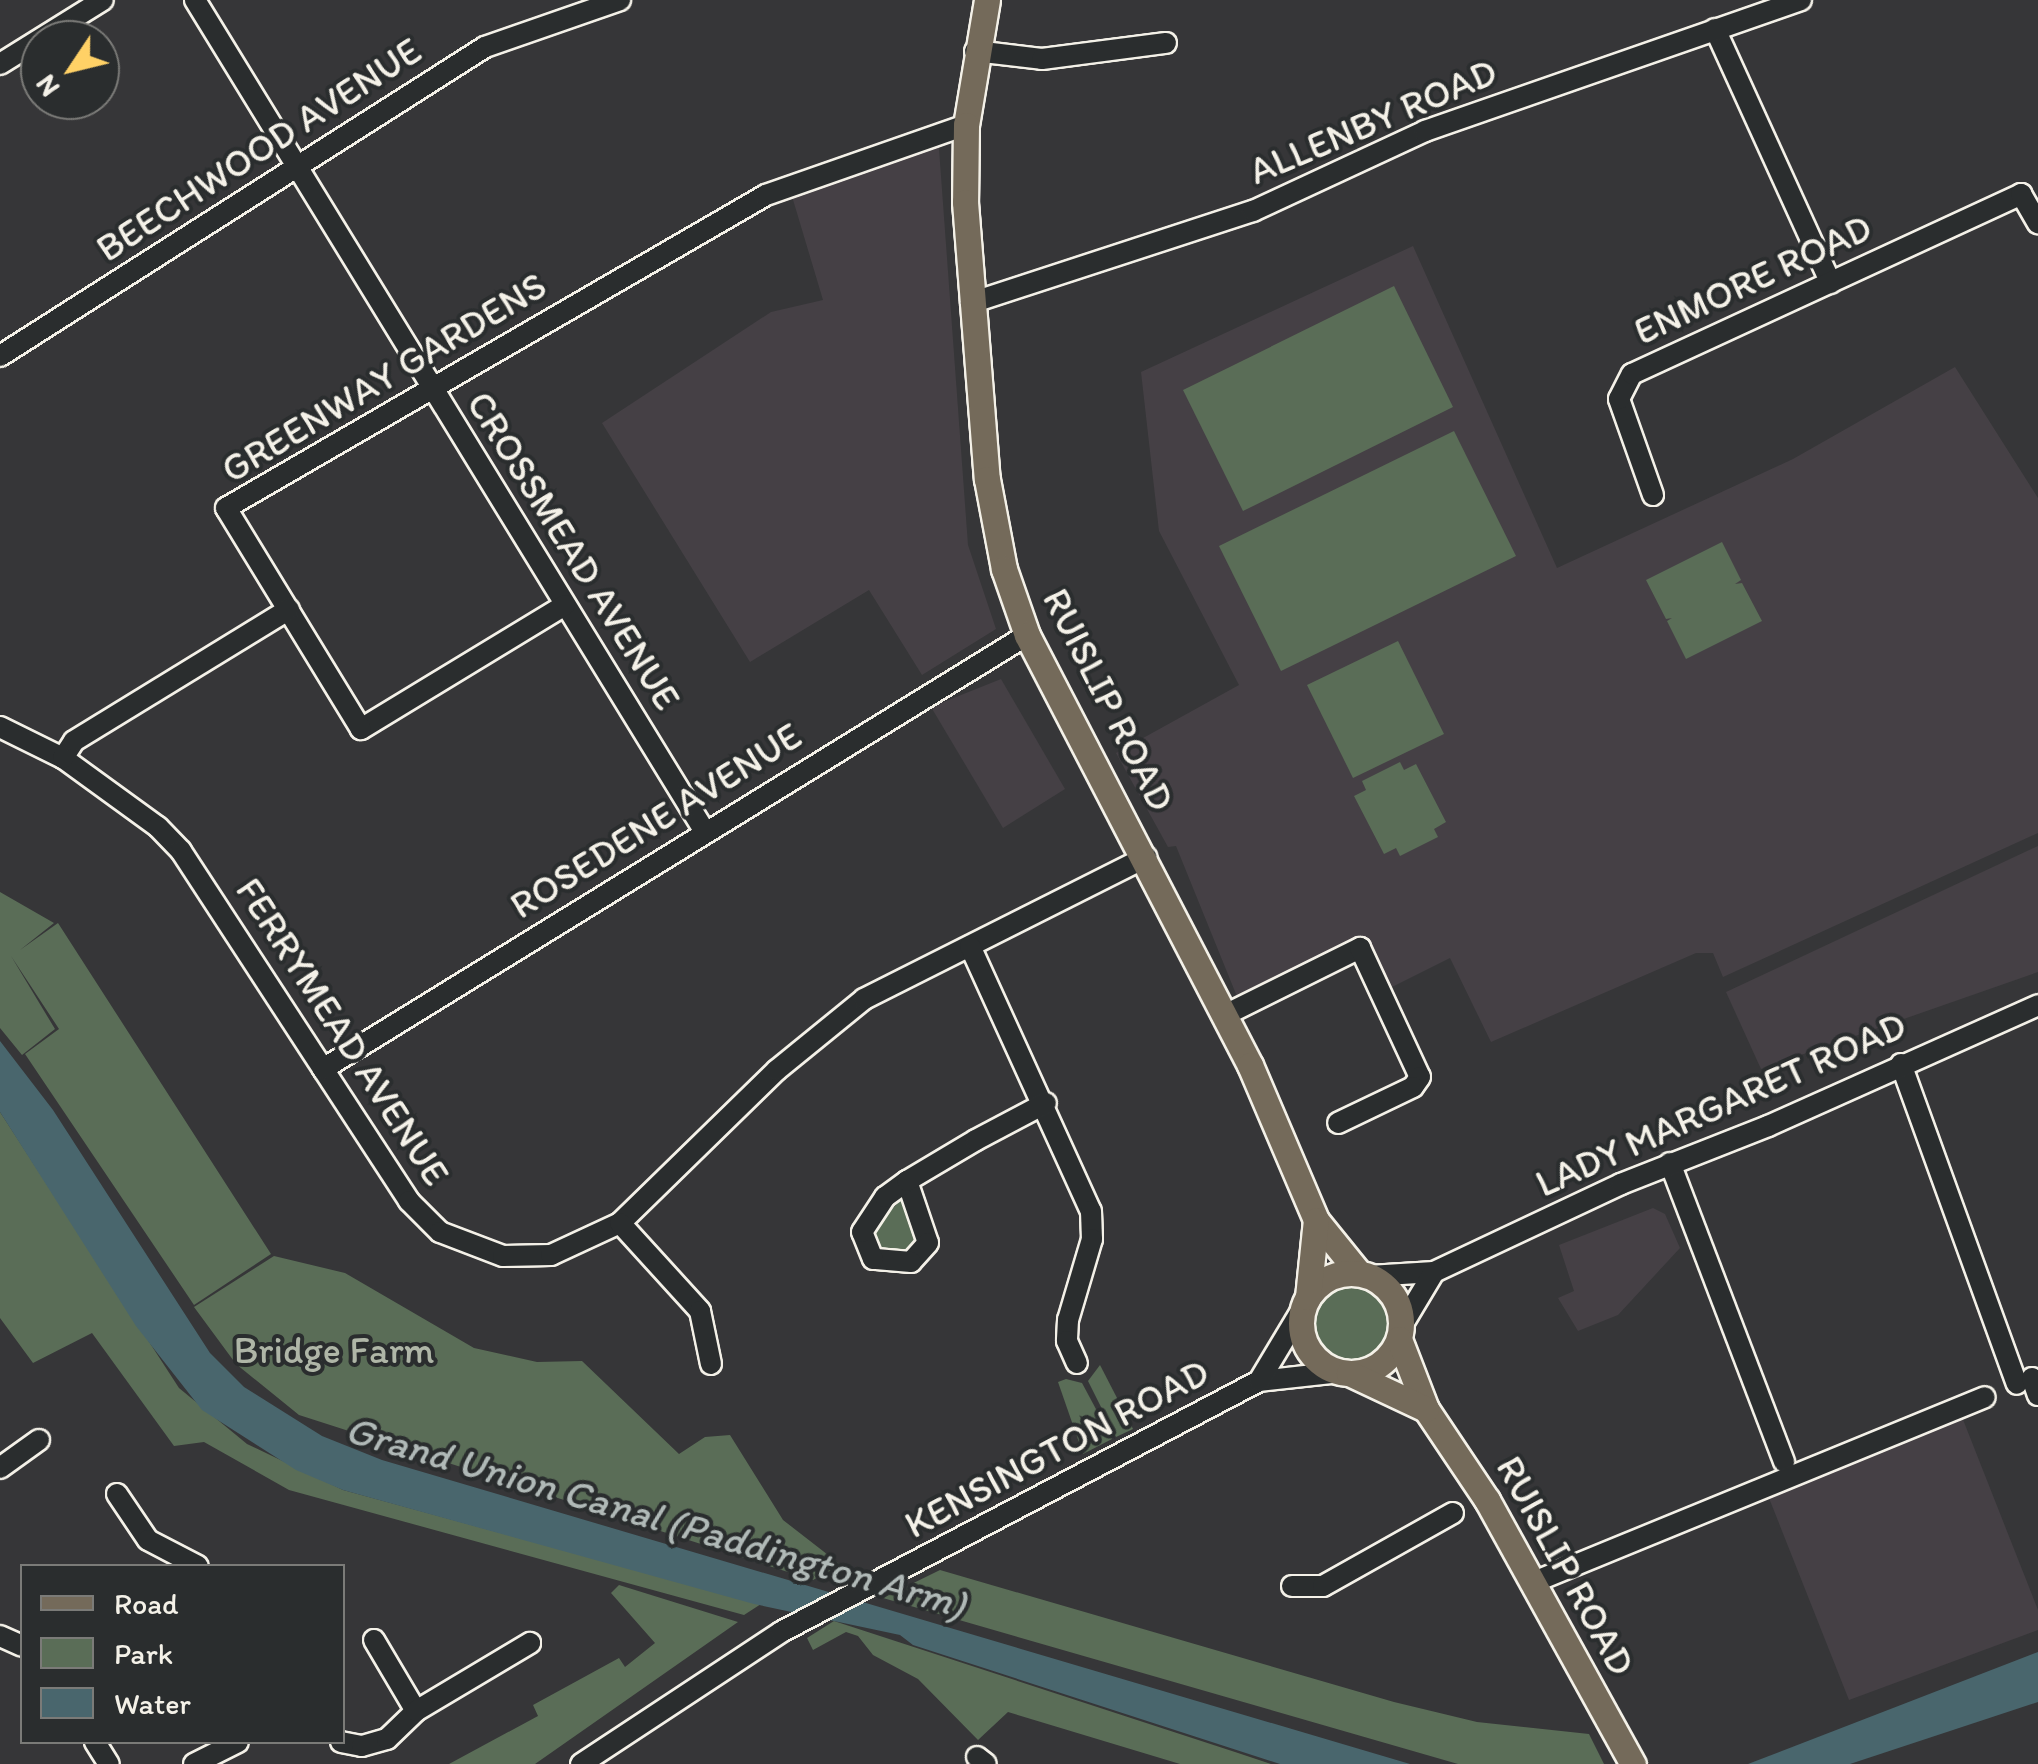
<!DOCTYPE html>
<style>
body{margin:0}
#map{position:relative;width:2038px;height:1764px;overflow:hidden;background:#363638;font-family:Itim,sans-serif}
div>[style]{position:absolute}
.built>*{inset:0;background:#454045}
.green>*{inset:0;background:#5a6d57}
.round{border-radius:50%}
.water>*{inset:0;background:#49666d}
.roads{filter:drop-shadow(2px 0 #f4f1e8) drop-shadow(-2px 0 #f4f1e8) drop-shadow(0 2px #f4f1e8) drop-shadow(0 -2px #f4f1e8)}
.minor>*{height:20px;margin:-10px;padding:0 10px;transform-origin:10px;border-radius:10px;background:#2a2d2e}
.major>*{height:25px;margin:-12.5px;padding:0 12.5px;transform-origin:12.5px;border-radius:12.5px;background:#746a5a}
.major>.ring{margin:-12.5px;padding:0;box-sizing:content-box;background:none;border:25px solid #746a5a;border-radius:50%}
span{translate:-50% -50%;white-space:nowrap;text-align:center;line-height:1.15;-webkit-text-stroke:8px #2a2d2e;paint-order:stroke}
.street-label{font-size:38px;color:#f4f1e8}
.park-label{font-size:38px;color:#afb6a7}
.water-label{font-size:40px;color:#b0b9b7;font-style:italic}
.legend{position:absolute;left:20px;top:1564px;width:325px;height:180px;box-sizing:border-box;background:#2a2d2e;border:2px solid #7b7b78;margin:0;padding:12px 18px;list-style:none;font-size:30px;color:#f4f1e8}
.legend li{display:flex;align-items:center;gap:20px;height:50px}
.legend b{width:50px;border:2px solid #7b7b78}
.north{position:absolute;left:20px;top:20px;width:100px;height:100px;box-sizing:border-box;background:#2a2d2e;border:2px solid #7b7b78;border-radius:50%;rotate:235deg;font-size:28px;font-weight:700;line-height:40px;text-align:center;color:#f4f1e8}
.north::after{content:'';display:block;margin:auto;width:35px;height:45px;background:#ffd166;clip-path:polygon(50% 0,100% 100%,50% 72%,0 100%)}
</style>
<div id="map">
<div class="built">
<div style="clip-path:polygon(938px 135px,968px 545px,996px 629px,922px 675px,869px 590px,750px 662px,602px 423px,771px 312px,823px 300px,791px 193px)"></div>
<div style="clip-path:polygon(1413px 246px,1557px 568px,1793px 459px,1955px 367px,2038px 498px,2038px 833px,1723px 977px,1713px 953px,1696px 953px,1491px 1042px,1450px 958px,1374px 996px,1349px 949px,1240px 1004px,1176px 846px,1168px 847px,1116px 753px,1239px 685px,1159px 531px,1141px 372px)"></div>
<div style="clip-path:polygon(1001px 679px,1065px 789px,1003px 828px,931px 707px)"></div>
<div style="clip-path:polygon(2038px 846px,2038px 972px,1761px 1069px,1726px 992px)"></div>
<div style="clip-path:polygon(1653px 1208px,1665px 1214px,1680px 1248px,1618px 1315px,1578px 1331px,1558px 1298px,1574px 1291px,1559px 1245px)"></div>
<div style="clip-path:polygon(1960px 1412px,2038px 1610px,2038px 1630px,1849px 1700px,1765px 1488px)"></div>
</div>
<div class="green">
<div style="clip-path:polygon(1394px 286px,1453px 407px,1243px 511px,1183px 390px)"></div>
<div style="clip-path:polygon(1454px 431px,1516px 556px,1281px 671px,1219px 546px)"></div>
<div style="clip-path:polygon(1722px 542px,1741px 580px,1735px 584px,1742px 583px,1762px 621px,1686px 659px,1667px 621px,1672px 618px,1666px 619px,1646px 580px)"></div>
<div style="clip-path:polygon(1398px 641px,1444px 734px,1353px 778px,1307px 685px)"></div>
<div style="clip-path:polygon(1400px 762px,1404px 770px,1416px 764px,1446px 822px,1434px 829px,1438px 837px,1400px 856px,1396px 848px,1384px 854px,1354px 796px,1366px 790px,1362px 781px)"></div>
<div style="clip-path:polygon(0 892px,54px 923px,20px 950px,58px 923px,271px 1254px,194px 1305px,25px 1054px,59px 1029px,11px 956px,55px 1029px,22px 1055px,0 1028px)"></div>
<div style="clip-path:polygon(0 1112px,179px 1388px,247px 1444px,343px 1490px,761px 1604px,744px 1615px,289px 1490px,204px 1442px,174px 1446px,92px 1333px,33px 1363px,0 1318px)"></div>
<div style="clip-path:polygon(901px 1200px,920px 1243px,906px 1256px,875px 1248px,872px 1228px)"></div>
<div style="clip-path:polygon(274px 1256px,345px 1273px,474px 1348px,537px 1362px,582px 1361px,679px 1454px,705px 1437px,730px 1435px,783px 1520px,841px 1565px,813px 1580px,299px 1415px,236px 1364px,194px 1307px)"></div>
<div class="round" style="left:1308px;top:1282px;width:80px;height:80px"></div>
<div style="clip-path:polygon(1100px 1365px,1133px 1429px,1116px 1437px,1088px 1381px)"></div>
<div style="clip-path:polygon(1066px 1379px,1082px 1383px,1112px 1439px,1083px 1454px,1058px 1382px)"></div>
<div style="clip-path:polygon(940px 1570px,1394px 1702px,1477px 1722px,1589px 1734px,1604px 1764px,1458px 1764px,883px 1598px)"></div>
<div style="clip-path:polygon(619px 1585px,738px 1622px,535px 1764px,449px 1764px,538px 1716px,533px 1705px,619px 1658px,625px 1667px,655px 1643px,611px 1593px)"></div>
<div style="clip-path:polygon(834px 1621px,1235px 1752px,1271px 1764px,1180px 1764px,1008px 1712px,978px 1740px,918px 1679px,873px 1655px,858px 1636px,846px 1632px,813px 1650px,807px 1638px)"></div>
</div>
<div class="water">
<div style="clip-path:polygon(0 1041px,53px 1110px,210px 1353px,244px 1387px,322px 1436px,382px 1460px,1410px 1764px,1280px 1764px,913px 1645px,900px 1635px,754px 1604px,343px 1490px,296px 1470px,202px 1410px,136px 1326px,0 1112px)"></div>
<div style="clip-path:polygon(2038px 1652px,2038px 1702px,1850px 1764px,1748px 1764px)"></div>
</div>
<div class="roads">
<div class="minor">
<div style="left:195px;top:0;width:976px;rotate:58.49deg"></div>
<div style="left:1715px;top:29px;width:279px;rotate:65.5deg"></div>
<div style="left:975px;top:51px;width:67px;rotate:6.8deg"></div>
<div style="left:1042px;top:59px;width:125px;rotate:-7.4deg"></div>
<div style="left:0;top:64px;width:121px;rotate:-31.9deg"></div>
<div style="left:971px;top:303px;width:297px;rotate:-18.1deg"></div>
<div style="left:1253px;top:211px;width:190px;rotate:-24.9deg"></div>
<div style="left:1425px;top:131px;width:398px;rotate:-19.2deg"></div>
<div style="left:0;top:356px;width:575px;rotate:-32.5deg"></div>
<div style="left:485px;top:47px;width:143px;rotate:-19.2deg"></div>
<div style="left:1653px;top:495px;width:102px;rotate:-109.5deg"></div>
<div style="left:1619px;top:399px;width:28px;rotate:-63deg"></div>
<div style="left:1632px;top:374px;width:429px;rotate:-24.8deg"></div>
<div style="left:2021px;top:194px;width:34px;rotate:60deg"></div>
<div style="left:565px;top:605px;width:239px;rotate:148.7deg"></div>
<div style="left:361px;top:729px;width:259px;rotate:-121.4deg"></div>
<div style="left:226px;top:508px;width:624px;rotate:-30.1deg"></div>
<div style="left:766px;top:195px;width:212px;rotate:-19.3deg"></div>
<div style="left:0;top:727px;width:70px;rotate:26.2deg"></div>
<div style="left:63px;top:758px;width:117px;rotate:36deg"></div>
<div style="left:158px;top:827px;width:33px;rotate:46deg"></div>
<div style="left:181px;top:851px;width:418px;rotate:56.9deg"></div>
<div style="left:409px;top:1201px;width:44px;rotate:45deg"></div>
<div style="left:440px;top:1232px;width:67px;rotate:20.9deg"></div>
<div style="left:503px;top:1256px;width:48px;rotate:-1.2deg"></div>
<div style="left:551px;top:1255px;width:76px;rotate:-24.9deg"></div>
<div style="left:620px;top:1223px;width:219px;rotate:-44.3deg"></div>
<div style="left:777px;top:1070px;width:112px;rotate:-39.2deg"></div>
<div style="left:864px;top:999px;width:316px;rotate:-26.7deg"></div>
<div style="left:63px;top:758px;width:20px;rotate:-57deg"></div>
<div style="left:74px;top:741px;width:252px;rotate:-31.5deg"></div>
<div style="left:970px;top:946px;width:291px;rotate:65.5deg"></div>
<div style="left:1091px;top:1211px;width:28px;rotate:88deg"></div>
<div style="left:1092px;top:1239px;width:84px;rotate:106.5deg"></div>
<div style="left:1068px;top:1320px;width:21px;rotate:93deg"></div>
<div style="left:1067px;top:1341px;width:24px;rotate:66deg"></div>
<div style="left:1225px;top:1015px;width:151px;rotate:-26.4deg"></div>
<div style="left:1360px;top:948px;width:142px;rotate:65.1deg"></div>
<div style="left:1420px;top:1077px;width:12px;rotate:125deg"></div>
<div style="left:1413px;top:1087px;width:83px;rotate:154.4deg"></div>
<div style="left:1901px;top:1064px;width:340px;rotate:70.1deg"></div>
<div style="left:323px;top:1069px;width:827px;rotate:-31.65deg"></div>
<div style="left:1670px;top:1163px;width:320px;rotate:69.1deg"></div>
<div style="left:907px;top:1181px;width:65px;rotate:71.3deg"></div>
<div style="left:928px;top:1243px;width:25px;rotate:132deg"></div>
<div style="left:911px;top:1262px;width:38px;rotate:-175deg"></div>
<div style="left:873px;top:1259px;width:29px;rotate:-112deg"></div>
<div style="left:862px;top:1232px;width:42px;rotate:-56.7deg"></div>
<div style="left:885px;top:1197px;width:27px;rotate:-36deg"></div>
<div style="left:907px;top:1181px;width:80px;rotate:-30.7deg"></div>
<div style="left:976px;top:1140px;width:79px;rotate:-27.9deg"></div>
<div style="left:620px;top:1223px;width:119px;rotate:47.7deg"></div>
<div style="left:700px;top:1311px;width:54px;rotate:78.3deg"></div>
<div style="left:1369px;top:1276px;width:65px;rotate:-3.5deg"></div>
<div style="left:1434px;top:1272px;width:207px;rotate:-25.2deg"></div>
<div style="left:1621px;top:1184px;width:158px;rotate:-21.5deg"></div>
<div style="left:1768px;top:1126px;width:296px;rotate:-24.1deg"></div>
<div style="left:1401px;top:1327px;width:64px;rotate:-59deg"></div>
<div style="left:2032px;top:1378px;width:18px;rotate:71deg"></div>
<div style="left:1259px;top:1381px;width:81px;rotate:-6.3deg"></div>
<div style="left:0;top:1468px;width:48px;rotate:-35.7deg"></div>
<div style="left:117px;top:1494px;width:55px;rotate:56deg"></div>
<div style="left:148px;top:1540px;width:56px;rotate:27.5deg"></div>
<div style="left:1534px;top:1582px;width:487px;rotate:-22.3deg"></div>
<div style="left:1292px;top:1586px;width:31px"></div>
<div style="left:1323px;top:1586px;width:149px;rotate:-29.3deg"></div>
<div style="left:0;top:1636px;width:24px;rotate:24deg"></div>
<div style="left:374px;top:1640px;width:82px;rotate:59.4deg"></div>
<div style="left:95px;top:1742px;width:26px;rotate:58deg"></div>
<div style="left:341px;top:1742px;width:21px;rotate:11deg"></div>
<div style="left:362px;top:1746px;width:26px;rotate:-16deg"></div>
<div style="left:387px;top:1739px;width:40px;rotate:-44deg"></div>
<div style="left:416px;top:1711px;width:133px;rotate:-30.8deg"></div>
<div style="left:977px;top:1757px;width:11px;rotate:38deg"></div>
<div style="left:194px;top:1764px;width:49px;rotate:-26.6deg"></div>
<div style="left:581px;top:1764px;width:240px;rotate:-33.4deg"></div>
<div style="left:781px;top:1632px;width:540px;rotate:-27.7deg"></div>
<div style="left:1259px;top:1381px;width:82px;rotate:-59deg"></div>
</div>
<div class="major">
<div style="left:987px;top:0;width:127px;rotate:99.5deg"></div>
<div style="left:966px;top:125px;width:77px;rotate:90.7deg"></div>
<div style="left:965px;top:202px;width:278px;rotate:85.5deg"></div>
<div style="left:987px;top:479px;width:92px;rotate:79.3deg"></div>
<div style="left:1004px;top:569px;width:70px;rotate:70.8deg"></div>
<div style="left:1027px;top:635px;width:484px;rotate:62.6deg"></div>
<div style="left:1250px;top:1065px;width:168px;rotate:66.9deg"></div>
<div style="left:1316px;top:1220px;width:67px;rotate:51.1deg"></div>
<div class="ring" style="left:1301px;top:1273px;width:75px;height:75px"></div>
<div style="left:1308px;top:1297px;width:77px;rotate:-84.1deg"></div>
<div style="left:1399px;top:1339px;width:75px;rotate:68.9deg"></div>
<div style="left:1426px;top:1409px;width:110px;rotate:56.2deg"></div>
<div style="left:1487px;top:1500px;width:302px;rotate:61.1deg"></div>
<div style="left:1349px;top:1373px;width:85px;rotate:25.1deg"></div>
</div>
</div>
<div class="street-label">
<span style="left:1373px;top:122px;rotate:-23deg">ALLENBY ROAD</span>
<span style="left:259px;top:150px;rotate:-33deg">BEECHWOOD AVENUE</span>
<span style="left:1753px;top:280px;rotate:-25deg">ENMORE ROAD</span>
<span style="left:384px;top:378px;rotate:-31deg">GREENWAY GARDENS</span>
<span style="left:573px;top:551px;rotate:58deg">CROSSMEAD AVENUE</span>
<span style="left:1108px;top:700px;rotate:63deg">RUISLIP ROAD</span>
<span style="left:656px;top:821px;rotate:-32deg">ROSEDENE AVENUE</span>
<span style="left:342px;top:1032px;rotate:57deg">FERRYMEAD AVENUE</span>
<span style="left:1721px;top:1105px;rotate:-24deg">LADY MARGARET ROAD</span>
<span style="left:1057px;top:1449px;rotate:-28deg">KENSINGTON ROAD</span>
<span style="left:1565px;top:1566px;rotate:61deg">RUISLIP ROAD</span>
</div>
<div class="park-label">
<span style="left:334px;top:1351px">Bridge Farm</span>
</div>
<div class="water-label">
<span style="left:656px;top:1516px;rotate:16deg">Grand Union Canal (Paddington Arm)</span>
</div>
<ul class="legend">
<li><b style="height:12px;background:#746a5a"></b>Road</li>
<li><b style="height:28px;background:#5a6d57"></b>Park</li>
<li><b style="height:28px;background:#49666d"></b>Water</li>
</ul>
<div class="north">N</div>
</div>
